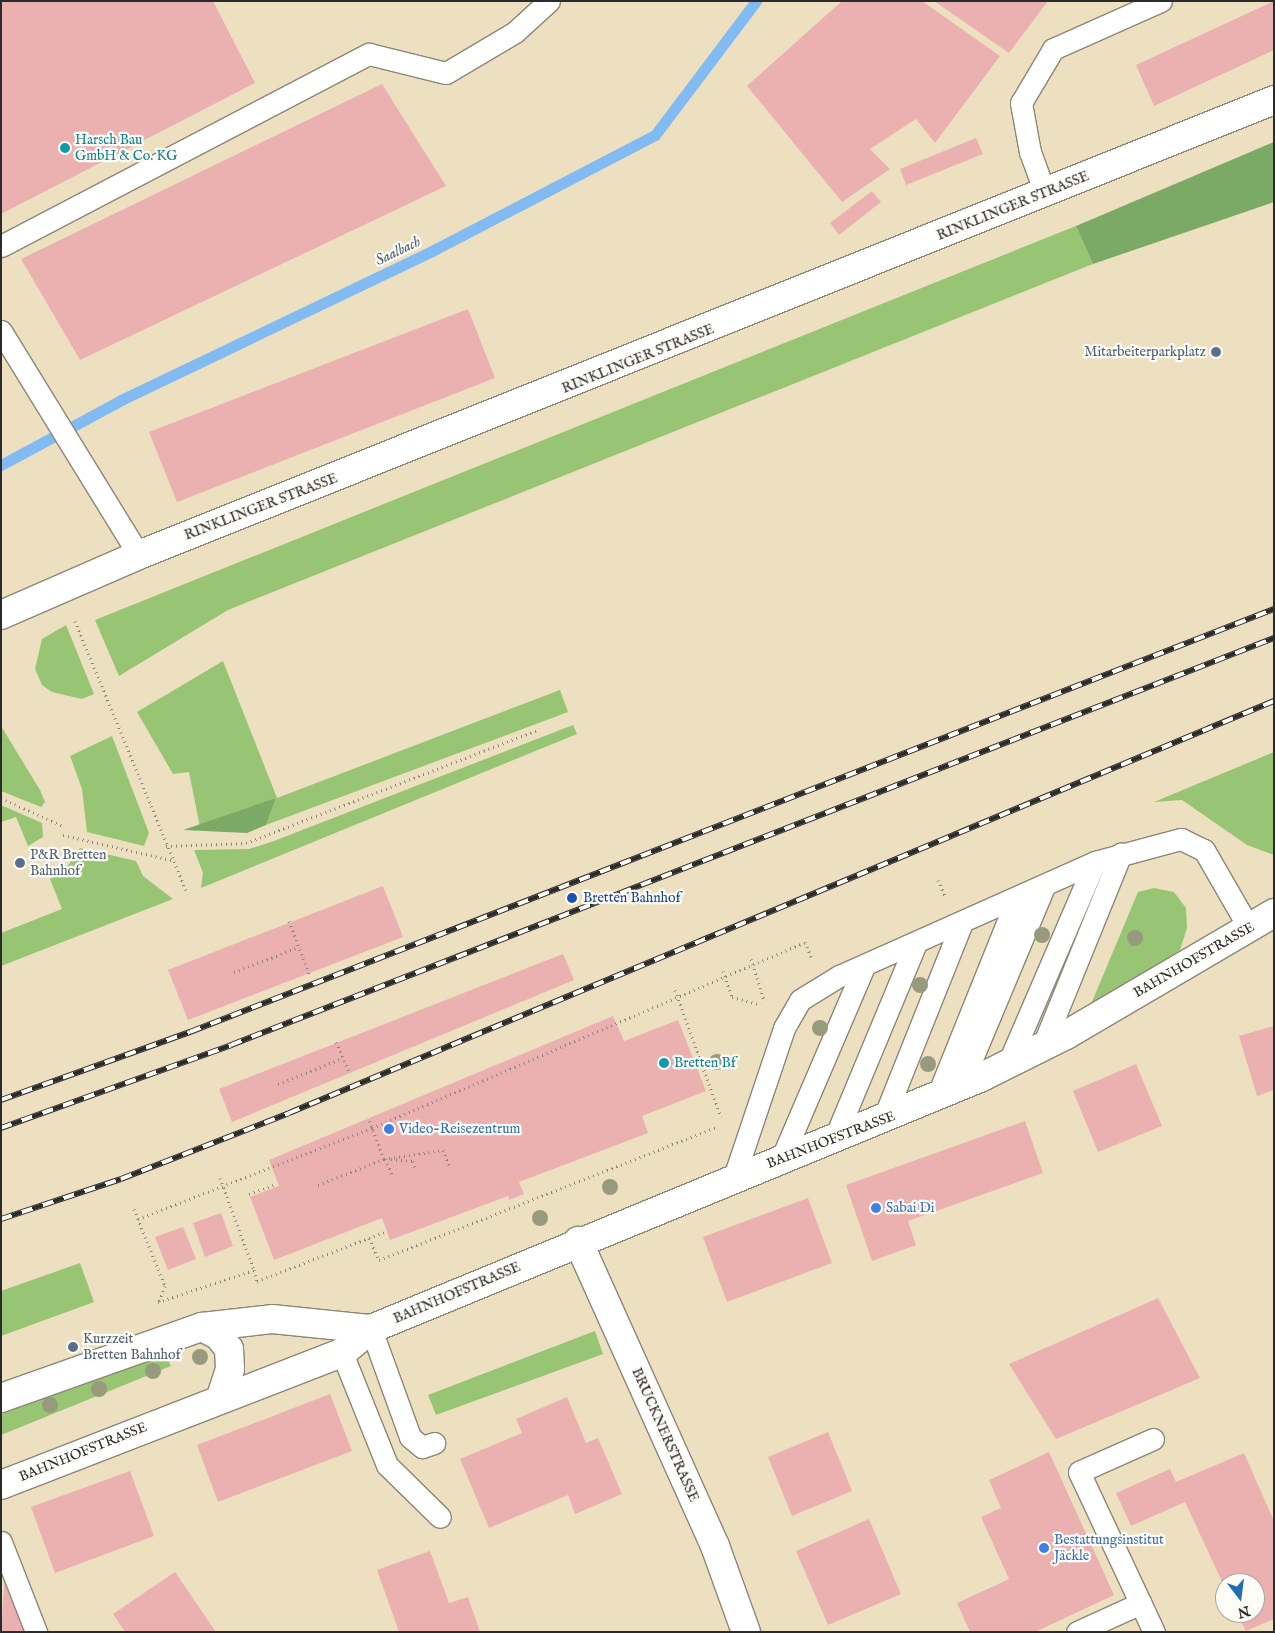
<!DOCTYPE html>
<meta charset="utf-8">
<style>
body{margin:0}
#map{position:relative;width:1275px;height:1633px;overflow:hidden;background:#ede0c0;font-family:"IM FELL English",serif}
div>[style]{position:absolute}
.green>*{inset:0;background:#98c573}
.forest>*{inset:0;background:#7aaa65}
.stream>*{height:11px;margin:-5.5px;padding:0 5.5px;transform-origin:5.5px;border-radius:5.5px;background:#81bbf2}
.building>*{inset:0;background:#ebb1b0}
.path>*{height:3px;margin-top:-1.5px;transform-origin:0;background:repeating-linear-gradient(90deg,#8c8676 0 1px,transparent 0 5px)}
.roads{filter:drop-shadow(1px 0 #8c8676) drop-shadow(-1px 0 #8c8676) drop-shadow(0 1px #8c8676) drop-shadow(0 -1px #8c8676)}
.lane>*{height:21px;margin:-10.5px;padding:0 10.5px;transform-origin:10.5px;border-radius:10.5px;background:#fff}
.street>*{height:28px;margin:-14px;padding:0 14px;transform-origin:14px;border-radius:14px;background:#fff}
.rail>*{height:5.5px;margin-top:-2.75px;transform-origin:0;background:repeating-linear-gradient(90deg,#fdfcf7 0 11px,#2b2b2b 0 22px);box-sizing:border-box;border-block:1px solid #2b2b2b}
.trees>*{width:16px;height:16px;margin:-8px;border-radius:50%;background:#979a7c}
.dots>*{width:14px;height:14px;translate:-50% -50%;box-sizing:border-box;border:2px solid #fdfcf7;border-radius:50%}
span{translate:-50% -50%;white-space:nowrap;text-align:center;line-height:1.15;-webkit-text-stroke:4.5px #fdfcf7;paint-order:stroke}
.culture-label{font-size:14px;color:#0d838f}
.left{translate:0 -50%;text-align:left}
.street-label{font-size:14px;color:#2b2b2b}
.service-label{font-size:14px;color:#4e5e75}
.right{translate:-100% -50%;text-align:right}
.transit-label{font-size:14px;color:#164399}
.shop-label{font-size:14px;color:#366cbe}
.water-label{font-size:15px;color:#495d71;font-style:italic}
.frame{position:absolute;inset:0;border:2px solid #2b2b2b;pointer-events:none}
.north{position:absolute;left:1215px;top:1573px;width:50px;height:50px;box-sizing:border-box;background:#fdfcf7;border:1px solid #a9a8a5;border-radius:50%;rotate:165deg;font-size:14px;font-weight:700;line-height:20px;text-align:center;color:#2b2b2b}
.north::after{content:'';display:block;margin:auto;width:18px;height:22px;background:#1f6fb2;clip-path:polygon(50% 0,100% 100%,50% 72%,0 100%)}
</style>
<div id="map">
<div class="green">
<div style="clip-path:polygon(1076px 226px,1093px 264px,228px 610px,119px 676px,95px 620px)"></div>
<div style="clip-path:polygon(66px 625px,94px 694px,82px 699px,52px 692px,42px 685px,35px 669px,42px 639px)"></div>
<div style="clip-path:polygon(223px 661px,277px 798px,560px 690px,568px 712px,266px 825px,276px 798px,200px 827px,189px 772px,173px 774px,137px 712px)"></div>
<div style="clip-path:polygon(573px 725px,577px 734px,201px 888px,203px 873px,194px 850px,249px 849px,274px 841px)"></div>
<div style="clip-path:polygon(1px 726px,40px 790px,45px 802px,41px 807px,1px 791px)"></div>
<div style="clip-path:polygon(112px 736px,149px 833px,144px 846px,87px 832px,82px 789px,70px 756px)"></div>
<div style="clip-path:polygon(1274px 752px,1274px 855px,1247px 845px,1182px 800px,1154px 802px)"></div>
<div style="clip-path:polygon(1px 805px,42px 823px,43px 837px,28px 846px,16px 817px,1px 822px)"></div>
<div style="clip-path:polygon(80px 848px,136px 861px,143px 876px,173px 899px,1px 966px,1px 933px,62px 909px,50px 879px,65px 870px)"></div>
<div style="clip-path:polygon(1154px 888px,1174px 892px,1186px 908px,1187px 928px,1180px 950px,1089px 1009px,1138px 892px)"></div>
<div style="clip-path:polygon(80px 1263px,94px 1302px,1px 1336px,1px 1291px)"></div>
<div style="clip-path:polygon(595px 1331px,603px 1354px,436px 1415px,428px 1395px)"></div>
<div style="clip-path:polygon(164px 1352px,171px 1366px,1px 1435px,1px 1414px)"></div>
</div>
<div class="forest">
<div style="clip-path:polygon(1274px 142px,1274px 202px,1093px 264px,1076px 226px)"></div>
<div style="clip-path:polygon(276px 798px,266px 825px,247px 833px,183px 830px)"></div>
</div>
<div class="stream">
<div style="left:1px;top:465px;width:136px;rotate:-28.4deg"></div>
<div style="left:121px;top:400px;width:345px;rotate:-25.6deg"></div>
<div style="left:432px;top:251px;width:251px;rotate:-27.5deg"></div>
<div style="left:655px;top:135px;width:168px;rotate:-53deg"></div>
</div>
<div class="building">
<div style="clip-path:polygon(1px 1px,213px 1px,255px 83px,1px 214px)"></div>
<div style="clip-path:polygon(842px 1px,922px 1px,1000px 56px,935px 143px,916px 119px,870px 149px,890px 169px,842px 202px,747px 86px)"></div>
<div style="clip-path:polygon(934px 1px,1048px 1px,1009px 53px)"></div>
<div style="clip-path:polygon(1274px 1px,1274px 50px,1154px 106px,1136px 65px)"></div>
<div style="clip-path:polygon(382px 84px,446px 186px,80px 360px,21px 259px)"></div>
<div style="clip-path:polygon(976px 138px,983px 154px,906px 185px,900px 169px)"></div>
<div style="clip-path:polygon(872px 191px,881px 202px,839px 235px,830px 223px)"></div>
<div style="clip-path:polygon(468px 309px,495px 378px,177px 502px,149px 432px)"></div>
<div style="clip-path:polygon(383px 886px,403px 937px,188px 1020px,168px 970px)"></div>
<div style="clip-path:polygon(563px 954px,574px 980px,232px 1122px,219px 1089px)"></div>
<div style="clip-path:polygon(613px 1016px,624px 1041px,678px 1020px,706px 1091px,642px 1116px,648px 1133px,519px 1182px,524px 1194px,509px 1200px,508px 1196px,390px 1240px,382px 1218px,274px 1260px,250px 1197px,279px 1186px,269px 1160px)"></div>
<div style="clip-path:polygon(1274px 1026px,1274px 1090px,1257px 1096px,1239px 1036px)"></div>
<div style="clip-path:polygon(1136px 1064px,1162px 1126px,1098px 1152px,1073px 1091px)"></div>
<div style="clip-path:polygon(1025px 1121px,1043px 1173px,908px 1221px,916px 1245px,872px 1261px,846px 1185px)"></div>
<div style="clip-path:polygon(808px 1198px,832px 1263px,727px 1302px,703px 1237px)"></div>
<div style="clip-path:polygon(221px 1213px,233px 1246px,205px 1257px,193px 1223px)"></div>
<div style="clip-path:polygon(183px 1227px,196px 1259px,168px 1270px,155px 1237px)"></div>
<div style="clip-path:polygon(1158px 1298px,1200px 1378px,1056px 1439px,1009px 1364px)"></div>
<div style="clip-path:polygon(330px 1394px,352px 1451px,218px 1502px,197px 1445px)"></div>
<div style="clip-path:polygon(567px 1397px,586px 1443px,598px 1438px,622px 1494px,575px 1514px,568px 1495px,489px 1528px,460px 1459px,522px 1433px,516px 1419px)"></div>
<div style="clip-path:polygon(828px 1432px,852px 1491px,792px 1516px,768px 1457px)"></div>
<div style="clip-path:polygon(1049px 1452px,1114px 1595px,1035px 1632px,970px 1632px,957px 1603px,1009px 1579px,981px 1517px,1001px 1508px,989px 1480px)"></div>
<div style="clip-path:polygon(1244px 1453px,1274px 1521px,1274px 1619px,1246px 1631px,1237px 1613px,1255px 1613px,1255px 1583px,1225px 1583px,1225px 1588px,1185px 1502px,1131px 1526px,1116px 1493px,1170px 1469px,1176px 1482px)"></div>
<div style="clip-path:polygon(130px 1471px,154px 1536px,55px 1573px,31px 1507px)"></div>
<div style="clip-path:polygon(869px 1519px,901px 1594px,828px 1625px,796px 1551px)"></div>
<div style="clip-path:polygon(430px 1551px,449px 1603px,468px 1597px,480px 1632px,399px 1632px,377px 1570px)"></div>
<div style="clip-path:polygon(5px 1571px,24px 1632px,1px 1632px)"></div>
<div style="clip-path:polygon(175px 1572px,216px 1632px,125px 1632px,113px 1614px)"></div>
</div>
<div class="path">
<div style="left:75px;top:621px;width:294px;rotate:67.6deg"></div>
<div style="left:1px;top:798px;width:68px;rotate:24.3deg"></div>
<div style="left:63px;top:835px;width:111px;rotate:13deg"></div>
<div style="left:166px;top:846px;width:80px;rotate:-2.1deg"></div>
<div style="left:246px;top:843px;width:315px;rotate:-21.2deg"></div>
<div style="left:938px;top:880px;width:17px;rotate:66deg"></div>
<div style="left:289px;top:921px;width:57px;rotate:69.3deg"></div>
<div style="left:751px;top:959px;width:43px;rotate:72.4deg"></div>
<div style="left:723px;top:971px;width:28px;rotate:71deg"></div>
<div style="left:732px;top:997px;width:30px;rotate:15deg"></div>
<div style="left:234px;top:972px;width:70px;rotate:-21deg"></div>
<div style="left:675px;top:990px;width:135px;rotate:70.1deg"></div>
<div style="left:336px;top:1042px;width:35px;rotate:66deg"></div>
<div style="left:278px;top:1084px;width:70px;rotate:-21.8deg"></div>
<div style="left:384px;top:1159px;width:60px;rotate:-8.7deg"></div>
<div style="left:443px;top:1150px;width:16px;rotate:68deg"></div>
<div style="left:385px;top:1159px;width:19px;rotate:65deg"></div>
<div style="left:391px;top:1159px;width:22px;rotate:5deg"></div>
<div style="left:413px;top:1161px;width:7px;rotate:74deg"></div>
<div style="left:220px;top:1178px;width:98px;rotate:69.7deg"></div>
<div style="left:318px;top:1185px;width:71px;rotate:-21.5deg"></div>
<div style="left:384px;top:1159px;width:45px;rotate:-110.9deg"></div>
<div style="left:249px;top:1194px;width:29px;rotate:-20deg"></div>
<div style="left:134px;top:1209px;width:83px;rotate:68.1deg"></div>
<div style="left:165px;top:1286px;width:19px;rotate:111deg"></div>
<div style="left:138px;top:1219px;width:251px;rotate:-21.3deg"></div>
<div style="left:372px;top:1128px;width:471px;rotate:-23.2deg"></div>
<div style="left:805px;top:942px;width:16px;rotate:68deg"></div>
<div style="left:369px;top:1238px;width:19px;rotate:-21deg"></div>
<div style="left:158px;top:1302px;width:101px;rotate:-18.4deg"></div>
<div style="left:254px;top:1270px;width:11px;rotate:75deg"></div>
<div style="left:257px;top:1281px;width:120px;rotate:-21deg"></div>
<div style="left:369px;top:1238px;width:24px;rotate:66deg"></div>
<div style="left:379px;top:1260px;width:363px;rotate:-21.5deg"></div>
</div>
<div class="roads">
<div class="lane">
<div style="left:1045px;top:193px;width:44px;rotate:-110.1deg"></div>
<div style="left:1030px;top:152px;width:50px;rotate:-100.4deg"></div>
<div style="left:1021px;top:103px;width:63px;rotate:-59.3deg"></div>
<div style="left:1053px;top:49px;width:118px;rotate:-24deg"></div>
<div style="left:1px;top:246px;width:415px;rotate:-27.6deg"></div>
<div style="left:369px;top:54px;width:79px;rotate:13.9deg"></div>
<div style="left:446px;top:73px;width:80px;rotate:-30.7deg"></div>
<div style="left:515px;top:32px;width:46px;rotate:-42.4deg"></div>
<div style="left:1px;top:331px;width:263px;rotate:58.4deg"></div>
<div style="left:1042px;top:1048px;width:210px;rotate:-67.9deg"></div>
<div style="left:1008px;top:1064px;width:220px;rotate:-66.7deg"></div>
<div style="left:961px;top:1085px;width:215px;rotate:-67.3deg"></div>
<div style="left:937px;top:1097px;width:212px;rotate:-68.1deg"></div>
<div style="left:883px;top:1120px;width:210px;rotate:-68.2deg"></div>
<div style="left:834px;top:1140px;width:211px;rotate:-67.4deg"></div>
<div style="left:781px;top:1160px;width:211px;rotate:-66.8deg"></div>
<div style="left:734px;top:1177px;width:157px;rotate:-71.4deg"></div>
<div style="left:784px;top:1028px;width:32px;rotate:-60deg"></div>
<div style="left:800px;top:1000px;width:46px;rotate:-31.6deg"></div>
<div style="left:839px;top:976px;width:280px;rotate:-24deg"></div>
<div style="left:1095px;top:862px;width:89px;rotate:-15deg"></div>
<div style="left:1181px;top:839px;width:25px;rotate:26deg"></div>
<div style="left:1204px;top:850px;width:90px;rotate:60deg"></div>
<div style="left:371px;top:1329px;width:115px;rotate:70.1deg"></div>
<div style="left:410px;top:1437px;width:16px;rotate:40deg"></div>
<div style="left:422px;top:1447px;width:13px;rotate:-18deg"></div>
<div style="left:342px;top:1353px;width:121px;rotate:68.1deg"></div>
<div style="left:387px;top:1465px;width:74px;rotate:44.5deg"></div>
<div style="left:1153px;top:1439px;width:81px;rotate:156deg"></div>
<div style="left:1079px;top:1472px;width:177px;rotate:64.9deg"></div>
<div style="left:1px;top:1542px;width:97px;rotate:68.7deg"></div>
<div style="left:1077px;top:1632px;width:70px;rotate:-24.4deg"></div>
</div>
<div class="street">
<div style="left:1px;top:615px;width:150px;rotate:-23.5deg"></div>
<div style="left:139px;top:555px;width:1223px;rotate:-21.84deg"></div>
<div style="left:578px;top:1241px;width:334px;rotate:65.8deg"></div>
<div style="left:715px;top:1546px;width:91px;rotate:70.2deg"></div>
<div style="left:202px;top:1327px;width:18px;rotate:27deg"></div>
<div style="left:218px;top:1335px;width:18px;rotate:52deg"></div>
<div style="left:229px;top:1349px;width:20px;rotate:87deg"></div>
<div style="left:230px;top:1369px;width:29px;rotate:108deg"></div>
<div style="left:1px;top:1398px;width:213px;rotate:-19.5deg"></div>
<div style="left:202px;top:1327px;width:70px;rotate:-6.5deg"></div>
<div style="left:272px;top:1319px;width:100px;rotate:5.8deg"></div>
<div style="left:1px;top:1485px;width:366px;rotate:-21.2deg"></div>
<div style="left:342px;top:1353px;width:38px;rotate:-40deg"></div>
<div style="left:371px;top:1329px;width:661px;rotate:-22.41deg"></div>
<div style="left:982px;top:1077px;width:94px;rotate:-26.6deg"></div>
<div style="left:1066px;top:1035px;width:241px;rotate:-30.4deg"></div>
</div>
</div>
<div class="rail">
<div style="left:1px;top:1100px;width:201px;rotate:-19.8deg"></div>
<div style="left:190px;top:1032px;width:1164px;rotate:-21.32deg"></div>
<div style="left:1px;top:1128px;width:245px;rotate:-19.8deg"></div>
<div style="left:231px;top:1045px;width:1120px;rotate:-21.32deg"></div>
<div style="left:1px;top:1219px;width:126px;rotate:-18.4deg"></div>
<div style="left:121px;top:1179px;width:180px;rotate:-21.4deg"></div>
<div style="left:289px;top:1113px;width:1068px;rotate:-22.7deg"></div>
</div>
<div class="trees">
<div style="left:1042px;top:935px"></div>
<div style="left:1135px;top:938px"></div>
<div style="left:920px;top:985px"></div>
<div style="left:820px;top:1028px"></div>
<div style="left:717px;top:1062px"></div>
<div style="left:928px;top:1064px"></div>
<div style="left:610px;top:1187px"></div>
<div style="left:540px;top:1218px"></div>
<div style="left:200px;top:1357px"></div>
<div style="left:153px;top:1371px"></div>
<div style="left:99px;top:1389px"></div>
<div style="left:50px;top:1405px"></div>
</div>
<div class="dots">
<div style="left:65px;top:148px;background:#0f9aa8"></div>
<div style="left:1216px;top:352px;background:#5c6f8a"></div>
<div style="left:20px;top:863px;background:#5c6f8a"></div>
<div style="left:572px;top:898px;background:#1a4fb4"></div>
<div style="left:664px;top:1063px;background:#0f9aa8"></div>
<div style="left:389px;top:1129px;background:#3f7fe0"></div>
<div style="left:876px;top:1208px;background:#3f7fe0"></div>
<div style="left:73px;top:1347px;background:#5c6f8a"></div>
<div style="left:1044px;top:1548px;background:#3f7fe0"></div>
</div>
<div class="culture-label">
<span class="left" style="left:75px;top:148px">Harsch Bau<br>GmbH &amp; Co. KG</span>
<span class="left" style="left:674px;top:1063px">Bretten Bf</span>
</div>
<div class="street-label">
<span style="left:1013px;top:206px;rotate:-22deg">RINKLINGER STRASSE</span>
<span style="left:638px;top:359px;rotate:-22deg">RINKLINGER STRASSE</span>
<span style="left:261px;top:507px;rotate:-21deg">RINKLINGER STRASSE</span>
<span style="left:1194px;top:960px;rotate:-30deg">BAHNHOFSTRASSE</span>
<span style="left:831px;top:1140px;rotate:-21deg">BAHNHOFSTRASSE</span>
<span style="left:457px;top:1293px;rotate:-23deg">BAHNHOFSTRASSE</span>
<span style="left:665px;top:1435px;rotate:66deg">BRUCKNERSTRASSE</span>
<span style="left:83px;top:1452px;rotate:-22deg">BAHNHOFSTRASSE</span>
</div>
<div class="service-label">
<span class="right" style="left:1206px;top:352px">Mitarbeiterparkplatz</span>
<span class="left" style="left:30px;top:863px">P&amp;R Bretten<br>Bahnhof</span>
<span class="left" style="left:83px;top:1347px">Kurzzeit<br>Bretten Bahnhof</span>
</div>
<div class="transit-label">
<span class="left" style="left:583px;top:898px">Bretten Bahnhof</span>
</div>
<div class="shop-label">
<span class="left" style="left:399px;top:1129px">Video-Reisezentrum</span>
<span class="left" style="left:886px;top:1208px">Sabai Di</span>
<span class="left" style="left:1054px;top:1548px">Bestattungsinstitut<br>Jäckle</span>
</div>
<div class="water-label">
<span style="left:398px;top:251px;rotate:-26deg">Saalbach</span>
</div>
<div class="frame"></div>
<div class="north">N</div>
</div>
